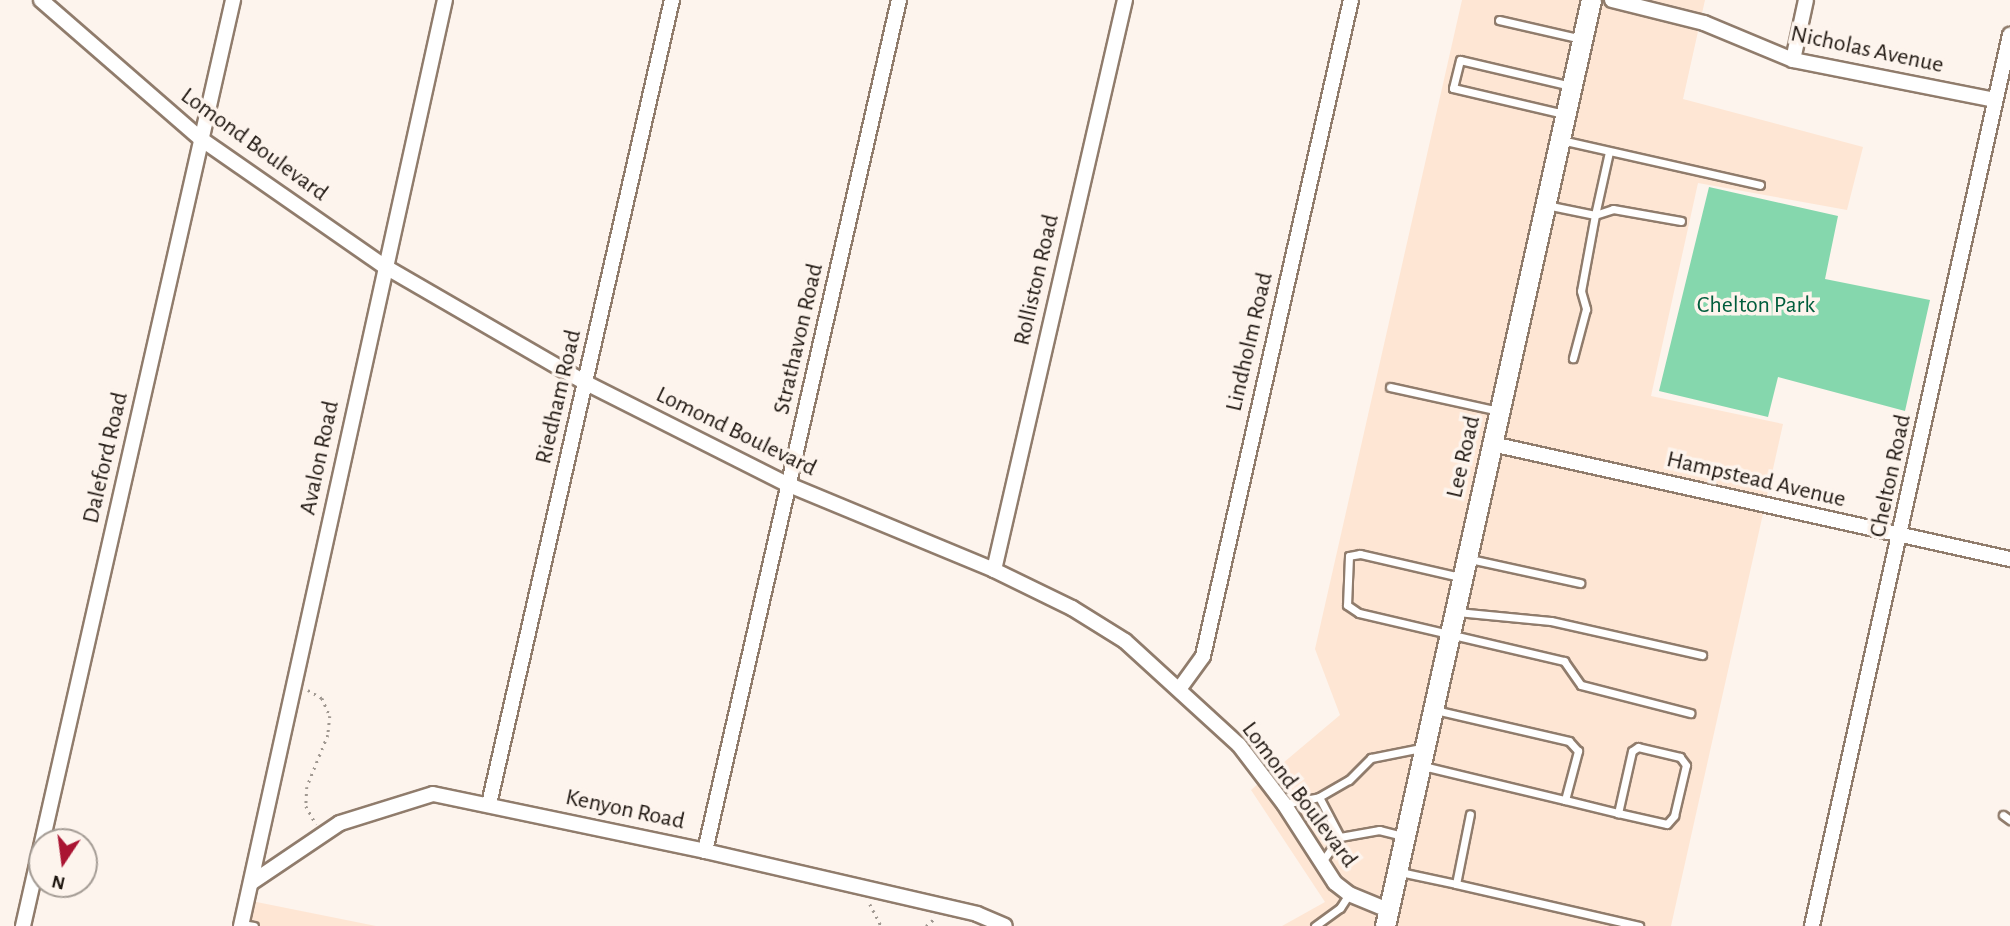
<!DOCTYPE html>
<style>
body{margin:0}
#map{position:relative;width:2010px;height:926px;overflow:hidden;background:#fdf4ed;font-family:"Alegreya Sans",sans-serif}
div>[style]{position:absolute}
.built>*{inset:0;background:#fee6d4}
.green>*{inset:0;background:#85d7ad}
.path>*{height:2.5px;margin-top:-1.25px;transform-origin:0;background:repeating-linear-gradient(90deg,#a09891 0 2px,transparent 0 7px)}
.roads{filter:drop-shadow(2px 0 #907c6c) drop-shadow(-2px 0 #907c6c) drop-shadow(0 2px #907c6c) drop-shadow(0 -2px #907c6c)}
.lane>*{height:7px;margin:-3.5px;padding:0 3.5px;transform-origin:3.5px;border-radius:3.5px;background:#fff}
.street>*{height:14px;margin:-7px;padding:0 7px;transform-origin:7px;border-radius:7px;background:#fff}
.secondary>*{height:19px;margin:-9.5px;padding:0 9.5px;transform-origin:9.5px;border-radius:9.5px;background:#fff}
span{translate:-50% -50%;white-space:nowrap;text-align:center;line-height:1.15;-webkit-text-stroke:7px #fdf4ed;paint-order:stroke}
.street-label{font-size:24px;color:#1f1711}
.park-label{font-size:24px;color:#015d3c}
.north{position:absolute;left:28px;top:828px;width:70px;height:70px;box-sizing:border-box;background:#fdf4ed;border:2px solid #a49c95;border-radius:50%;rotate:193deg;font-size:19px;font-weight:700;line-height:28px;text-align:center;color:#1f1711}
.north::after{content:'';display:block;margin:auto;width:24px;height:32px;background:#aa1432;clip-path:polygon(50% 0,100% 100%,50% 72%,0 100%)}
</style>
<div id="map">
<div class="built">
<div style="clip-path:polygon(1462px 0,1705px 0,1683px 99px,1863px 147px,1847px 210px,1698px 183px,1651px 396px,1783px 424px,1671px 926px,1282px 926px,1325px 902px,1251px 790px,1340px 715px,1315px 649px)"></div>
<div style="clip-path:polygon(247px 900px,376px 926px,241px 926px)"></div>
</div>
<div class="green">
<div style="clip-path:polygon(1709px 187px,1838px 216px,1825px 279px,1930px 300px,1905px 411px,1778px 377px,1768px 417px,1659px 391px)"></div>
</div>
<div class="path">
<div style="left:308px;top:690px;width:16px;rotate:30deg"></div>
<div style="left:322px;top:698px;width:20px;rotate:66deg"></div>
<div style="left:330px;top:716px;width:19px;rotate:96deg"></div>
<div style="left:328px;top:735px;width:56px;rotate:112deg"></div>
<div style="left:307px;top:787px;width:19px;rotate:93deg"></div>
<div style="left:306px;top:806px;width:21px;rotate:61deg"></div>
<div style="left:870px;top:904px;width:25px;rotate:63deg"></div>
<div style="left:926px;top:926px;width:11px;rotate:-41deg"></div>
</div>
<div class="roads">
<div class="lane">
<div style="left:1499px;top:20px;width:85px;rotate:12.9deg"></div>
<div style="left:1564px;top:114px;width:114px;rotate:-166.8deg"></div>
<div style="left:1453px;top:88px;width:29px;rotate:-76deg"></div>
<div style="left:1460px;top:60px;width:114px;rotate:13.2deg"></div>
<div style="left:1561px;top:140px;width:204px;rotate:12.7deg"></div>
<div style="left:1546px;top:205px;width:50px;rotate:11.5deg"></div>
<div style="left:1595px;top:215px;width:77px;rotate:100.4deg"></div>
<div style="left:1581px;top:291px;width:19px;rotate:74deg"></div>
<div style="left:1586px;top:309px;width:51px;rotate:104.9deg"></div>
<div style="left:1595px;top:215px;width:19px;rotate:-18deg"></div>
<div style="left:1613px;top:209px;width:69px;rotate:10deg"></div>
<div style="left:1595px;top:215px;width:65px;rotate:-77.5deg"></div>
<div style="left:1390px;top:387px;width:112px;rotate:12.4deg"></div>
<div style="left:1470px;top:559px;width:113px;rotate:12.3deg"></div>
<div style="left:1460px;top:577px;width:103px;rotate:-167deg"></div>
<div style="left:1360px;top:554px;width:11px;rotate:170deg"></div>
<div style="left:1349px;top:556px;width:49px;rotate:92.3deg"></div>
<div style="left:1347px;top:605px;width:14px;rotate:34deg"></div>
<div style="left:1359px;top:613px;width:211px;rotate:13.2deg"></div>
<div style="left:1564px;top:661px;width:29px;rotate:55deg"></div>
<div style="left:1581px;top:685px;width:113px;rotate:14.4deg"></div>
<div style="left:1457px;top:612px;width:94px;rotate:5.5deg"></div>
<div style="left:1551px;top:621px;width:155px;rotate:12.7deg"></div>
<div style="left:1423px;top:766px;width:146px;rotate:13.5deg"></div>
<div style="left:1565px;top:800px;width:51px;rotate:-75.1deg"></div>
<div style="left:1578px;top:751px;width:13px;rotate:-132deg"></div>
<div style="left:1569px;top:741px;width:138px;rotate:-167deg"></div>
<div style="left:1565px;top:800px;width:55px;rotate:13.8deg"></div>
<div style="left:1618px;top:813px;width:50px;rotate:12.7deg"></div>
<div style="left:1667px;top:824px;width:11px;rotate:-49deg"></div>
<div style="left:1674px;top:816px;width:52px;rotate:-76.8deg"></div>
<div style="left:1686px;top:765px;width:10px;rotate:-127deg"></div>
<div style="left:1680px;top:757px;width:43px;rotate:-166.6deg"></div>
<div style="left:1638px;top:747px;width:7px;rotate:146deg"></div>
<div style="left:1632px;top:751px;width:64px;rotate:102.7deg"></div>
<div style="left:1284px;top:804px;width:36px;rotate:-11deg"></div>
<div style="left:2003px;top:815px;width:9px;rotate:36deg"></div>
<div style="left:1340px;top:837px;width:45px;rotate:-117.7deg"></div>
<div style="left:1319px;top:797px;width:34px;rotate:-30deg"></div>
<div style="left:1349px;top:780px;width:31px;rotate:-45deg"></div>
<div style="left:1371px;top:758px;width:51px;rotate:-11.3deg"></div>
<div style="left:1321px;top:863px;width:32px;rotate:-54deg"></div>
<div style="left:1340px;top:837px;width:40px;rotate:-10deg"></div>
<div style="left:1379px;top:830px;width:25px;rotate:14deg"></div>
<div style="left:1400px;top:872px;width:57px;rotate:12.1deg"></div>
<div style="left:1456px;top:884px;width:71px;rotate:-78.7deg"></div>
<div style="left:1456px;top:884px;width:188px;rotate:12.9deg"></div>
<div style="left:242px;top:924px;width:12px;rotate:9deg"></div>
<div style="left:1315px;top:926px;width:31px;rotate:-36deg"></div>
<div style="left:1340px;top:908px;width:17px;rotate:-57deg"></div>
</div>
<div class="street">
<div style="left:41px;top:0;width:212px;rotate:41deg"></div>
<div style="left:201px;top:139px;width:223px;rotate:34.8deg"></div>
<div style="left:384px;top:266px;width:233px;rotate:30.1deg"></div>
<div style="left:586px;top:383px;width:227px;rotate:26.7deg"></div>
<div style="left:789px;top:485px;width:222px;rotate:22.5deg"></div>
<div style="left:994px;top:570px;width:87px;rotate:26deg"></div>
<div style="left:1072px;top:608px;width:62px;rotate:31.9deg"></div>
<div style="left:1125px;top:641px;width:154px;rotate:42.4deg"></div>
<div style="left:1239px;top:745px;width:74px;rotate:52.7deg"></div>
<div style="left:1284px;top:804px;width:94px;rotate:57.2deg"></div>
<div style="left:1335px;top:883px;width:18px;rotate:38deg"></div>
<div style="left:1349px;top:894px;width:42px;rotate:22.3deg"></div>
<div style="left:1612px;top:0;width:95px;rotate:14deg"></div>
<div style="left:1704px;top:23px;width:96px;rotate:22.6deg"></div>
<div style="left:1793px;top:60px;width:206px;rotate:11.2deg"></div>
<div style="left:1793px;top:60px;width:61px;rotate:-77.8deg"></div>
<div style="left:1492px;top:444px;width:531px;rotate:12.52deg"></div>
<div style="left:994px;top:570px;width:585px;rotate:-77.06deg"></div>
<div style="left:1180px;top:688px;width:39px;rotate:-54deg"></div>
<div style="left:1203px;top:656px;width:672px;rotate:-77.29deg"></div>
<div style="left:489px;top:804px;width:825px;rotate:-77.18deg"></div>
<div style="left:705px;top:851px;width:873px;rotate:-77.16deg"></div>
<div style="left:251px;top:883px;width:107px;rotate:-34deg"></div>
<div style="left:340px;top:823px;width:97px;rotate:-17.3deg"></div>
<div style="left:433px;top:794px;width:278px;rotate:11.8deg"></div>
<div style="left:705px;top:851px;width:279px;rotate:13deg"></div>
<div style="left:977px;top:914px;width:30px;rotate:23deg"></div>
<div style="left:23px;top:926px;width:950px;rotate:-77.22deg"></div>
<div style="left:241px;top:926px;width:948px;rotate:-77.58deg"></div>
<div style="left:1812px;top:926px;width:913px;rotate:-77.47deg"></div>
</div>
<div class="secondary">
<div style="left:1385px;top:926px;width:949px;rotate:-77.46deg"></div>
</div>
</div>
<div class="street-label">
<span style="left:1867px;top:50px;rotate:12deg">Nicholas Avenue</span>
<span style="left:254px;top:145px;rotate:36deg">Lomond Boulevard</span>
<span style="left:1037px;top:280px;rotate:-77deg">Rolliston Road</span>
<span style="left:799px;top:339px;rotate:-77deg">Strathavon Road</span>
<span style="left:1250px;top:342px;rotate:-77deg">Lindholm Road</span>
<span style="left:559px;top:397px;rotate:-77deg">Riedham Road</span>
<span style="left:736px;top:432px;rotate:26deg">Lomond Boulevard</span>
<span style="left:1464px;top:457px;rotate:-77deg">Lee Road</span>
<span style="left:106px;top:458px;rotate:-77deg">Daleford Road</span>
<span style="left:320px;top:458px;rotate:-78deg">Avalon Road</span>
<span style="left:1891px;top:476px;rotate:-78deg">Chelton Road</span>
<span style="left:1756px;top:480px;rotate:13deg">Hampstead Avenue</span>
<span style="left:1299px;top:795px;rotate:53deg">Lomond Boulevard</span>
<span style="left:625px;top:810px;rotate:12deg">Kenyon Road</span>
</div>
<div class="park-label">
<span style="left:1756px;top:306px">Chelton Park</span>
</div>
<div class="north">N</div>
</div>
